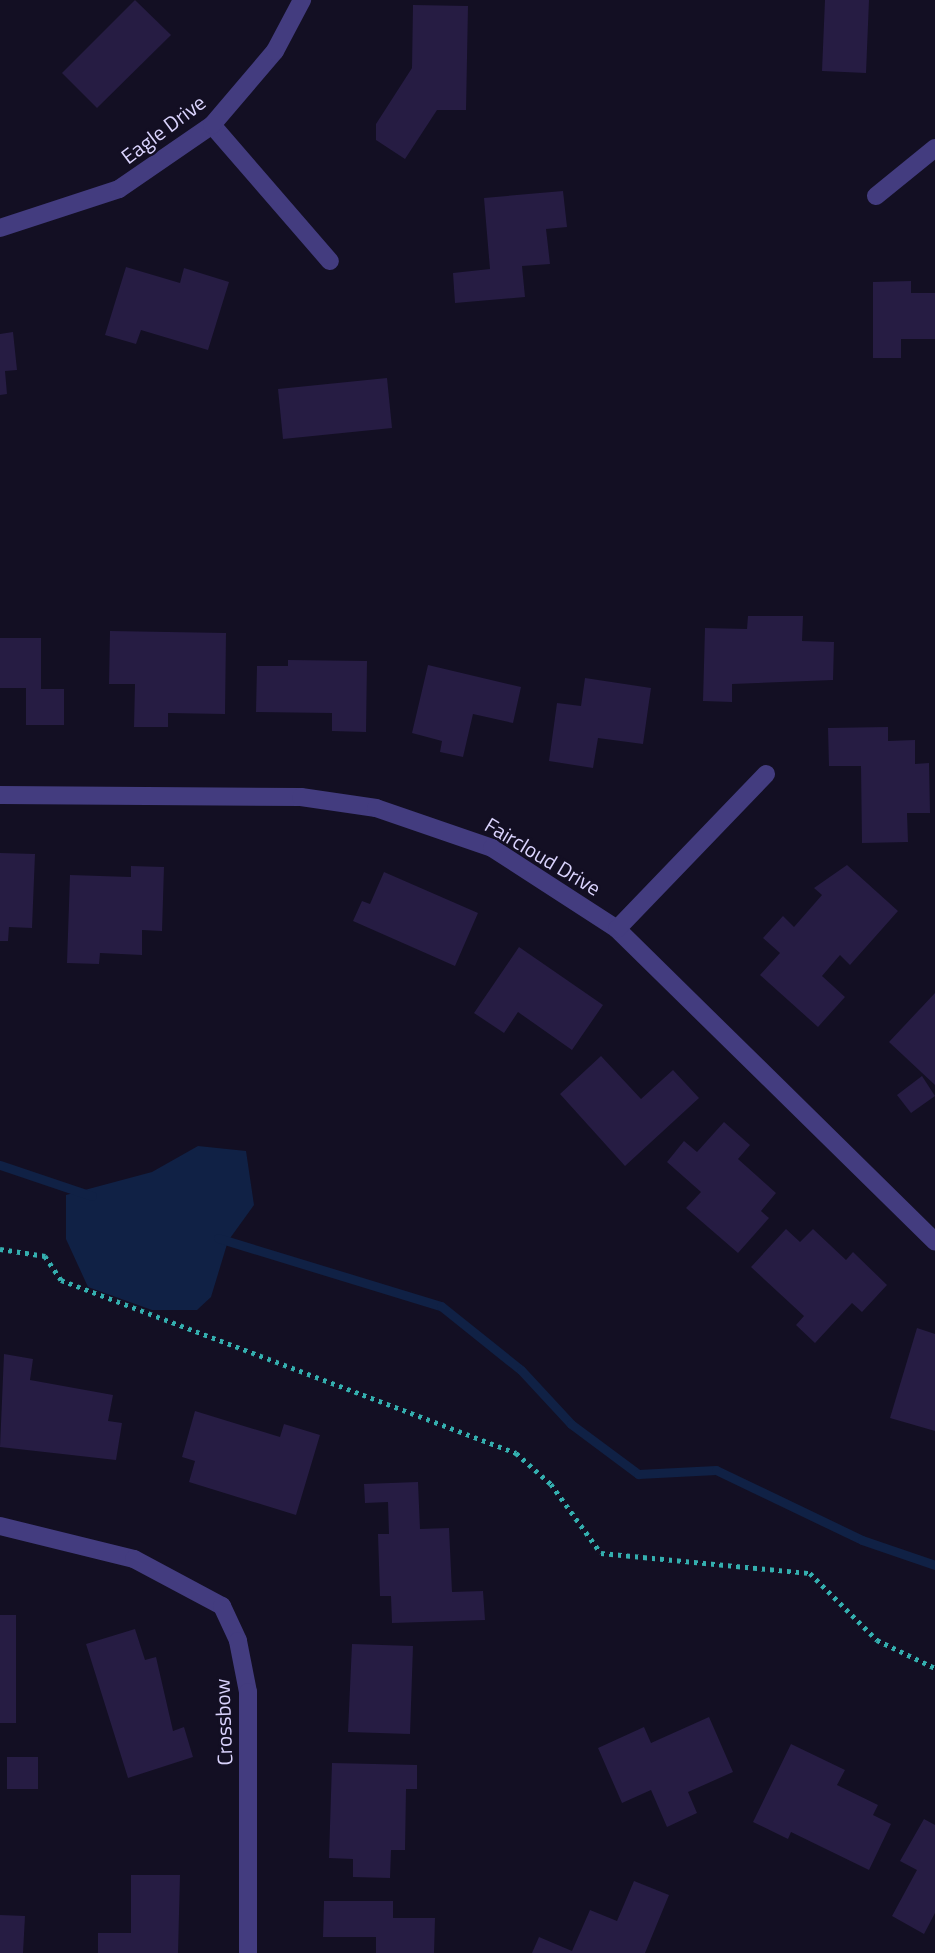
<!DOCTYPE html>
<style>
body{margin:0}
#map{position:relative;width:935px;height:1953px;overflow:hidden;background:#130f23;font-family:"Titillium Web",sans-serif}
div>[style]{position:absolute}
.water>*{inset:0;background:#102145}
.stream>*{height:9px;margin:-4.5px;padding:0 4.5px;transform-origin:4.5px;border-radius:4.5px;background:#102145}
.building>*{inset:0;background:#261c43}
.path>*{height:4.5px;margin-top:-2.25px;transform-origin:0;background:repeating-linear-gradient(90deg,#34afaf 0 3.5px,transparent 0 8.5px)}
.minor>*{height:18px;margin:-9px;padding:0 9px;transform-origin:9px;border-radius:9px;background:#433c7f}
span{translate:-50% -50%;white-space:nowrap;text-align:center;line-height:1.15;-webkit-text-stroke:5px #130f23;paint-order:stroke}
.street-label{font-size:21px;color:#dad3fd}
</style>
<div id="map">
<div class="water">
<div style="clip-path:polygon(198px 1146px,246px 1151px,254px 1205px,228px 1241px,211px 1297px,197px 1310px,152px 1310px,88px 1287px,66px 1239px,66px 1195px,152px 1172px)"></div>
</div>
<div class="stream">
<div style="left:0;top:1165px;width:97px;rotate:18.6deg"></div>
<div style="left:218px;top:1238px;width:233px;rotate:17deg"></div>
<div style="left:441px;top:1306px;width:102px;rotate:38.7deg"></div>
<div style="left:521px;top:1370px;width:74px;rotate:47.2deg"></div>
<div style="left:571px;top:1424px;width:84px;rotate:36.7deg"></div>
<div style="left:638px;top:1474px;width:78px;rotate:-2.9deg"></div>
<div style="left:716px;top:1470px;width:162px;rotate:25.6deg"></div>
<div style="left:862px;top:1540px;width:77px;rotate:18.9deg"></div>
</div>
<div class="building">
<div style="clip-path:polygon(135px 0,171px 35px,97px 108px,62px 73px)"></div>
<div style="clip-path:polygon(825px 0,869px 0,866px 73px,822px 71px)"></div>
<div style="clip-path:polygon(413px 5px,468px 6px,466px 110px,437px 110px,405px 159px,376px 140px,376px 124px,412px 68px)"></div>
<div style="clip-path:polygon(563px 191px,567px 227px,546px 229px,550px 264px,522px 266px,525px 297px,455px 303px,453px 273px,490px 269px,484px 198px)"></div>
<div style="clip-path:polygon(126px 267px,180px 283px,184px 268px,229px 282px,208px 350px,141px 330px,136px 344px,105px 335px)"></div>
<div style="clip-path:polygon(911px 281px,911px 293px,935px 293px,935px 339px,901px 339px,901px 358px,873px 358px,873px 282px)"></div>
<div style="clip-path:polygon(13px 332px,17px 370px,5px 371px,7px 394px,0 395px,0 334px)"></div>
<div style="clip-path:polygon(387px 378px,392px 428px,283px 439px,278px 389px)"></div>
<div style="clip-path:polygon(748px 616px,803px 616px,802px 641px,834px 642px,833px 680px,732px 684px,732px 702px,703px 701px,705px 628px,747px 629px)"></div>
<div style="clip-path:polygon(110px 631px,226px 633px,225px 714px,168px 713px,168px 727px,134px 727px,135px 684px,109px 684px)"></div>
<div style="clip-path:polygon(0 638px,41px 638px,41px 689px,64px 689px,64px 725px,26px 725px,26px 688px,0 688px)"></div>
<div style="clip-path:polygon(288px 660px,367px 661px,366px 732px,332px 731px,332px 713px,256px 712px,257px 666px,288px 666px)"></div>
<div style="clip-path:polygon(428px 665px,521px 687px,513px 723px,473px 714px,463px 757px,440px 752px,442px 741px,412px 733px)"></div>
<div style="clip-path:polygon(585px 678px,651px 688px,643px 744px,598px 738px,593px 768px,549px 761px,557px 703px,581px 706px)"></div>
<div style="clip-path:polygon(888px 727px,888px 741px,915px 740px,915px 764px,929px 763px,930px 813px,907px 813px,908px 842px,862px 843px,861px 766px,829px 766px,828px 728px)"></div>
<div style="clip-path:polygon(0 853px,35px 854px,32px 928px,9px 927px,8px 941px,0 941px)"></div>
<div style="clip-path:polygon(847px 865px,898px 911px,850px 965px,840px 955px,822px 976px,845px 997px,818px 1027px,760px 975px,780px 953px,763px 938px,783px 916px,794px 927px,822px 895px,814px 888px)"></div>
<div style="clip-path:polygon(131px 866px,164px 867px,162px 931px,142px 930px,142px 955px,100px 953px,99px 964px,67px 963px,70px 875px,131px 877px)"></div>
<div style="clip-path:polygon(384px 872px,478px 913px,455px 966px,353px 921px,362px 901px,370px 904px)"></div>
<div style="clip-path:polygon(519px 947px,603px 1005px,572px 1050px,518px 1012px,504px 1033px,474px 1013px)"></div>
<div style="clip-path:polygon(935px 993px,935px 1085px,889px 1042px)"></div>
<div style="clip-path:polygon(601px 1056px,641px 1099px,673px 1070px,699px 1098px,625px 1166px,560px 1094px)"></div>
<div style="clip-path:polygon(922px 1076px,935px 1096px,911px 1113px,897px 1095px)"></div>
<div style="clip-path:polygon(724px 1122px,750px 1145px,738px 1159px,776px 1193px,761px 1211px,769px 1218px,738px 1253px,686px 1208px,701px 1192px,667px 1162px,684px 1141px,697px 1152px)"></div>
<div style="clip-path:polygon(786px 1229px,800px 1242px,813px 1229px,846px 1260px,853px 1252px,887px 1285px,862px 1312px,852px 1303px,815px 1343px,796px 1325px,804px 1316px,751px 1267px)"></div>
<div style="clip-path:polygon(917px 1328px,935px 1334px,935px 1431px,890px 1418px)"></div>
<div style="clip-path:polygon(4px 1354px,33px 1359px,30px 1380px,113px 1395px,108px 1421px,122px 1423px,116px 1460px,0 1447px)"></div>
<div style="clip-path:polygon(195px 1411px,280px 1437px,284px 1424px,320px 1435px,296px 1515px,189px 1482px,195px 1461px,182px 1457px)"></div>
<div style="clip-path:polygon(418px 1482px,420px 1529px,449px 1528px,452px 1592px,483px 1591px,485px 1620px,392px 1623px,391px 1596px,380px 1596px,378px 1534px,389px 1534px,388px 1502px,365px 1503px,364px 1484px)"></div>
<div style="clip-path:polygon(0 1615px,16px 1615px,16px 1723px,0 1723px)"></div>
<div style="clip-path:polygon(135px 1629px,145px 1660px,156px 1657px,173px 1731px,184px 1727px,193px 1757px,128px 1778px,86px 1644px)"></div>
<div style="clip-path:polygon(352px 1644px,413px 1646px,410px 1734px,348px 1732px)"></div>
<div style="clip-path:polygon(709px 1717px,733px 1772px,688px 1792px,697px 1813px,667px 1827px,651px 1790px,622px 1803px,598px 1748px,644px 1727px,651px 1743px)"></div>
<div style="clip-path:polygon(791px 1744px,845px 1770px,837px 1785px,878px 1805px,873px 1815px,891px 1824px,869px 1870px,791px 1832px,788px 1839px,753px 1822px)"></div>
<div style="clip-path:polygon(7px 1757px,38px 1757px,38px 1789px,7px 1789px)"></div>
<div style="clip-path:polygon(332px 1763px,417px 1765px,417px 1789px,406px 1789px,405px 1850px,391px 1850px,390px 1878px,353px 1877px,353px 1859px,329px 1858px)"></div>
<div style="clip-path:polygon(924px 1819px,935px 1825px,935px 1913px,924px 1934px,892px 1916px,917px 1870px,900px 1861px)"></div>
<div style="clip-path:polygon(131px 1875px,180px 1875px,178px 1953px,98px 1953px,98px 1933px,131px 1933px)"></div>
<div style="clip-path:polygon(634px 1881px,669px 1895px,645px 1953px,532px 1953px,539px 1937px,572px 1951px,590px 1910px,617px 1921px)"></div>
<div style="clip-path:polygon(324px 1901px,393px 1901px,393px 1918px,435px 1918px,434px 1953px,376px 1953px,376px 1937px,323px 1937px)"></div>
<div style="clip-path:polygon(0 1915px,25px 1916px,23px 1953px,0 1953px)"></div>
</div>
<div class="path">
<div style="left:0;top:1249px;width:46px;rotate:8.8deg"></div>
<div style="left:45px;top:1256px;width:29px;rotate:56deg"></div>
<div style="left:61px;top:1280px;width:487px;rotate:20.8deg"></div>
<div style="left:516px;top:1453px;width:47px;rotate:41.5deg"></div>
<div style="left:551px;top:1484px;width:85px;rotate:54.1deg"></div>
<div style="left:601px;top:1553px;width:210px;rotate:5.5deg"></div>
<div style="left:810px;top:1573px;width:95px;rotate:45deg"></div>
<div style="left:877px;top:1640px;width:64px;rotate:25.8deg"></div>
</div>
<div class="minor">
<div style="left:212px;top:125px;width:180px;rotate:49.1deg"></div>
<div style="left:876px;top:196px;width:76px;rotate:-39.1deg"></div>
<div style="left:0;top:228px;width:125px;rotate:-18.1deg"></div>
<div style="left:119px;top:189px;width:113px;rotate:-34.5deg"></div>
<div style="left:212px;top:125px;width:97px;rotate:-49.6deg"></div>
<div style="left:275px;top:51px;width:58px;rotate:-62.1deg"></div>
<div style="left:0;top:795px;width:301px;rotate:0.4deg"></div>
<div style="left:301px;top:797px;width:76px;rotate:8.3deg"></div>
<div style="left:376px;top:808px;width:123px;rotate:19deg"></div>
<div style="left:492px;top:848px;width:149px;rotate:32.9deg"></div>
<div style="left:617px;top:929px;width:446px;rotate:44.5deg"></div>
<div style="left:617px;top:929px;width:215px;rotate:-46.1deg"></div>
<div style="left:0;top:1526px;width:138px;rotate:13.8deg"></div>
<div style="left:134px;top:1559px;width:100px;rotate:28.1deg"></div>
<div style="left:222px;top:1606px;width:38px;rotate:65deg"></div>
<div style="left:238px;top:1641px;width:52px;rotate:78.9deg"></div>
<div style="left:248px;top:1692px;width:261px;rotate:90deg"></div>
</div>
<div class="street-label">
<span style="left:163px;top:129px;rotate:-37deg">Eagle Drive</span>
<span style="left:543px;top:856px;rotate:31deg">Faircloud Drive</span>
<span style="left:223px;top:1722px;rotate:-92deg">Crossbow</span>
</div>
</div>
